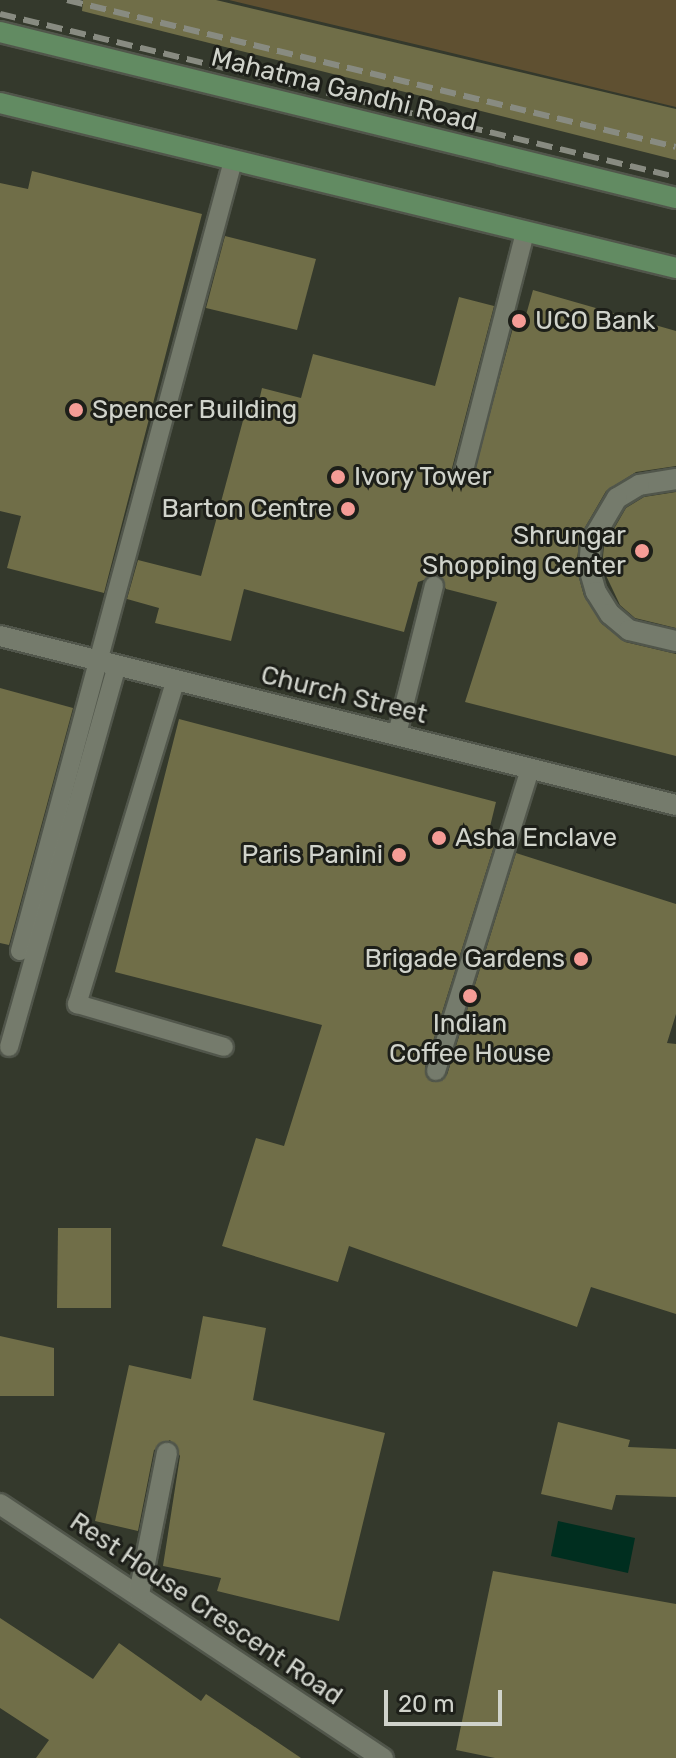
<!DOCTYPE html>
<style>
body{margin:0}
#map{position:relative;width:676px;height:1758px;overflow:hidden;background:#34392c;font-family:Rubik,sans-serif}
div>[style]{position:absolute}
.green>*{inset:0;background:#5f5031}
.water>*{inset:0;background:#002e1f}
.building>*{inset:0;background:#706e48}
.roads{filter:drop-shadow(2px 0 #51564b) drop-shadow(-2px 0 #51564b) drop-shadow(0 2px #51564b) drop-shadow(0 -2px #51564b)}
.lane>*{height:18px;margin:-9px;padding:0 9px;transform-origin:9px;border-radius:9px;background:#757b6c}
.street>*{height:20px;margin:-10px;padding:0 10px;transform-origin:10px;border-radius:10px;background:#757b6c}
.secondary>*{height:20px;margin:-10px;padding:0 10px;transform-origin:10px;border-radius:10px;background:#628b62}
.rail>*{height:6px;margin-top:-3px;transform-origin:0;background:repeating-linear-gradient(90deg,#888b81 0 16px,transparent 0 24px)}
.dots>*{width:22px;height:22px;translate:-50% -50%;box-sizing:border-box;border:4px solid #1d1f19;border-radius:50%}
span{translate:-50% -50%;white-space:nowrap;text-align:center;line-height:1.15;-webkit-text-stroke:6px #1d1f19;paint-order:stroke}
.street-label{font-size:26px;color:#d0d3cb}
.poi-label{font-size:26px;color:#d0d3cb}
.left{translate:0 -50%;text-align:left}
.right{translate:-100% -50%;text-align:right}
.scale{position:absolute;left:384px;top:1690px;width:118px;height:36px;box-sizing:border-box;border:4px solid #d0d3cb;border-top:0;padding-left:10px;font-size:24px;line-height:28px;white-space:nowrap;color:#d0d3cb;-webkit-text-stroke:6px #1d1f19;paint-order:stroke}
</style>
<div id="map">
<div class="green">
<div style="clip-path:polygon(229px 0,676px 0,676px 107px,427px 47px)"></div>
</div>
<div class="water">
<div style="clip-path:polygon(558px 1521px,635px 1538px,628px 1573px,551px 1556px)"></div>
</div>
<div class="building">
<div style="clip-path:polygon(83px 0,216px 0,676px 109px,676px 160px,82px 11px)"></div>
<div style="clip-path:polygon(32px 171px,202px 214px,104px 593px,7px 568px,21px 516px,0 511px,0 183px,28px 189px)"></div>
<div style="clip-path:polygon(225px 236px,316px 259px,297px 330px,206px 308px)"></div>
<div style="clip-path:polygon(533px 290px,676px 331px,676px 466px,636px 472px,606px 491px,580px 536px,576px 567px,584px 596px,602px 624px,625px 642px,676px 654px,676px 756px,465px 702px,497px 602px,446px 589px,438px 575px,418px 582px,404px 632px,244px 589px,231px 641px,155px 623px,159px 608px,127px 599px,138px 560px,201px 576px,248px 402px,258px 405px,262px 388px,301px 398px,313px 354px,435px 386px,459px 297px,494px 306px,451px 472px,459px 485px,471px 483px,517px 313px,526px 315px)"></div>
<div style="clip-path:polygon(676px 492px,676px 628px,635px 618px,620px 605px,602px 567px,604px 546px,626px 508px,644px 497px)"></div>
<div style="clip-path:polygon(0 688px,73px 708px,9px 945px,0 943px)"></div>
<div style="clip-path:polygon(179px 719px,496px 802px,486px 843px,494px 846px,425px 1067px,432px 1082px,447px 1075px,516px 853px,676px 904px,676px 1014px,667px 1043px,676px 1044px,676px 1314px,591px 1287px,577px 1327px,349px 1246px,338px 1282px,222px 1246px,256px 1138px,284px 1146px,322px 1025px,115px 972px)"></div>
<div style="clip-path:polygon(58px 1228px,111px 1228px,111px 1308px,57px 1308px)"></div>
<div style="clip-path:polygon(203px 1316px,266px 1328px,253px 1400px,385px 1433px,339px 1621px,217px 1591px,221px 1578px,163px 1566px,180px 1456px,170px 1440px,154px 1450px,138px 1531px,95px 1521px,129px 1365px,191px 1379px)"></div>
<div style="clip-path:polygon(0 1336px,54px 1348px,54px 1396px,0 1396px)"></div>
<div style="clip-path:polygon(558px 1422px,630px 1440px,628px 1447px,676px 1449px,676px 1497px,616px 1495px,612px 1510px,541px 1494px)"></div>
<div style="clip-path:polygon(493px 1571px,676px 1604px,676px 1758px,495px 1758px,456px 1750px)"></div>
<div style="clip-path:polygon(0 1618px,93px 1679px,119px 1643px,201px 1701px,206px 1694px,301px 1758px,36px 1758px,49px 1740px,0 1708px)"></div>
</div>
<div class="roads">
<div class="lane">
<div style="left:463px;top:474px;width:250px;rotate:-75.6deg"></div>
<div style="left:175px;top:682px;width:337px;rotate:106.9deg"></div>
<div style="left:77px;top:1004px;width:153px;rotate:16.3deg"></div>
<div style="left:397px;top:734px;width:153px;rotate:-76deg"></div>
<div style="left:20px;top:951px;width:818px;rotate:-74.91deg"></div>
<div style="left:9px;top:1047px;width:396px;rotate:-74.2deg"></div>
<div style="left:436px;top:1071px;width:316px;rotate:-72.7deg"></div>
</div>
<div class="street">
<div style="left:676px;top:479px;width:37px;rotate:171deg"></div>
<div style="left:639px;top:485px;width:26px;rotate:149deg"></div>
<div style="left:617px;top:498px;width:51px;rotate:120.6deg"></div>
<div style="left:591px;top:542px;width:26px;rotate:94deg"></div>
<div style="left:589px;top:568px;width:25px;rotate:74deg"></div>
<div style="left:596px;top:592px;width:26px;rotate:58deg"></div>
<div style="left:610px;top:614px;width:25px;rotate:40deg"></div>
<div style="left:629px;top:630px;width:48px;rotate:13.2deg"></div>
<div style="left:0;top:636px;width:697px;rotate:14.04deg"></div>
<div style="left:0;top:1504px;width:460px;rotate:33.6deg"></div>
<div style="left:139px;top:1594px;width:144px;rotate:-78.8deg"></div>
</div>
<div class="secondary">
<div style="left:0;top:32px;width:696px;rotate:13.8deg"></div>
<div style="left:0;top:103px;width:696px;rotate:13.72deg"></div>
</div>
</div>
<div class="rail">
<div style="left:67px;top:0;width:626px;rotate:13.57deg"></div>
<div style="left:0;top:14px;width:695px;rotate:13.56deg"></div>
</div>
<div class="dots">
<div style="left:519px;top:321px;background:#f59c96"></div>
<div style="left:76px;top:410px;background:#f59c96"></div>
<div style="left:338px;top:477px;background:#f59c96"></div>
<div style="left:348px;top:509px;background:#f59c96"></div>
<div style="left:642px;top:551px;background:#f59c96"></div>
<div style="left:439px;top:838px;background:#f59c96"></div>
<div style="left:399px;top:855px;background:#f59c96"></div>
<div style="left:581px;top:959px;background:#f59c96"></div>
<div style="left:470px;top:996px;background:#f59c96"></div>
</div>
<div class="street-label">
<span style="left:344px;top:90px;rotate:14deg">Mahatma Gandhi Road</span>
<span style="left:344px;top:695px;rotate:14deg">Church Street</span>
<span style="left:206px;top:1609px;rotate:34deg">Rest House Crescent Road</span>
</div>
<div class="poi-label">
<span class="left" style="left:535px;top:321px">UCO Bank</span>
<span class="left" style="left:92px;top:410px">Spencer Building</span>
<span class="left" style="left:354px;top:477px">Ivory Tower</span>
<span class="right" style="left:332px;top:509px">Barton Centre</span>
<span class="right" style="left:626px;top:551px">Shrungar<br>Shopping Center</span>
<span class="left" style="left:455px;top:838px">Asha Enclave</span>
<span class="right" style="left:383px;top:855px">Paris Panini</span>
<span class="right" style="left:565px;top:959px">Brigade Gardens</span>
<span style="left:470px;top:1039px">Indian<br>Coffee House</span>
</div>
<div class="scale">20 m</div>
</div>
